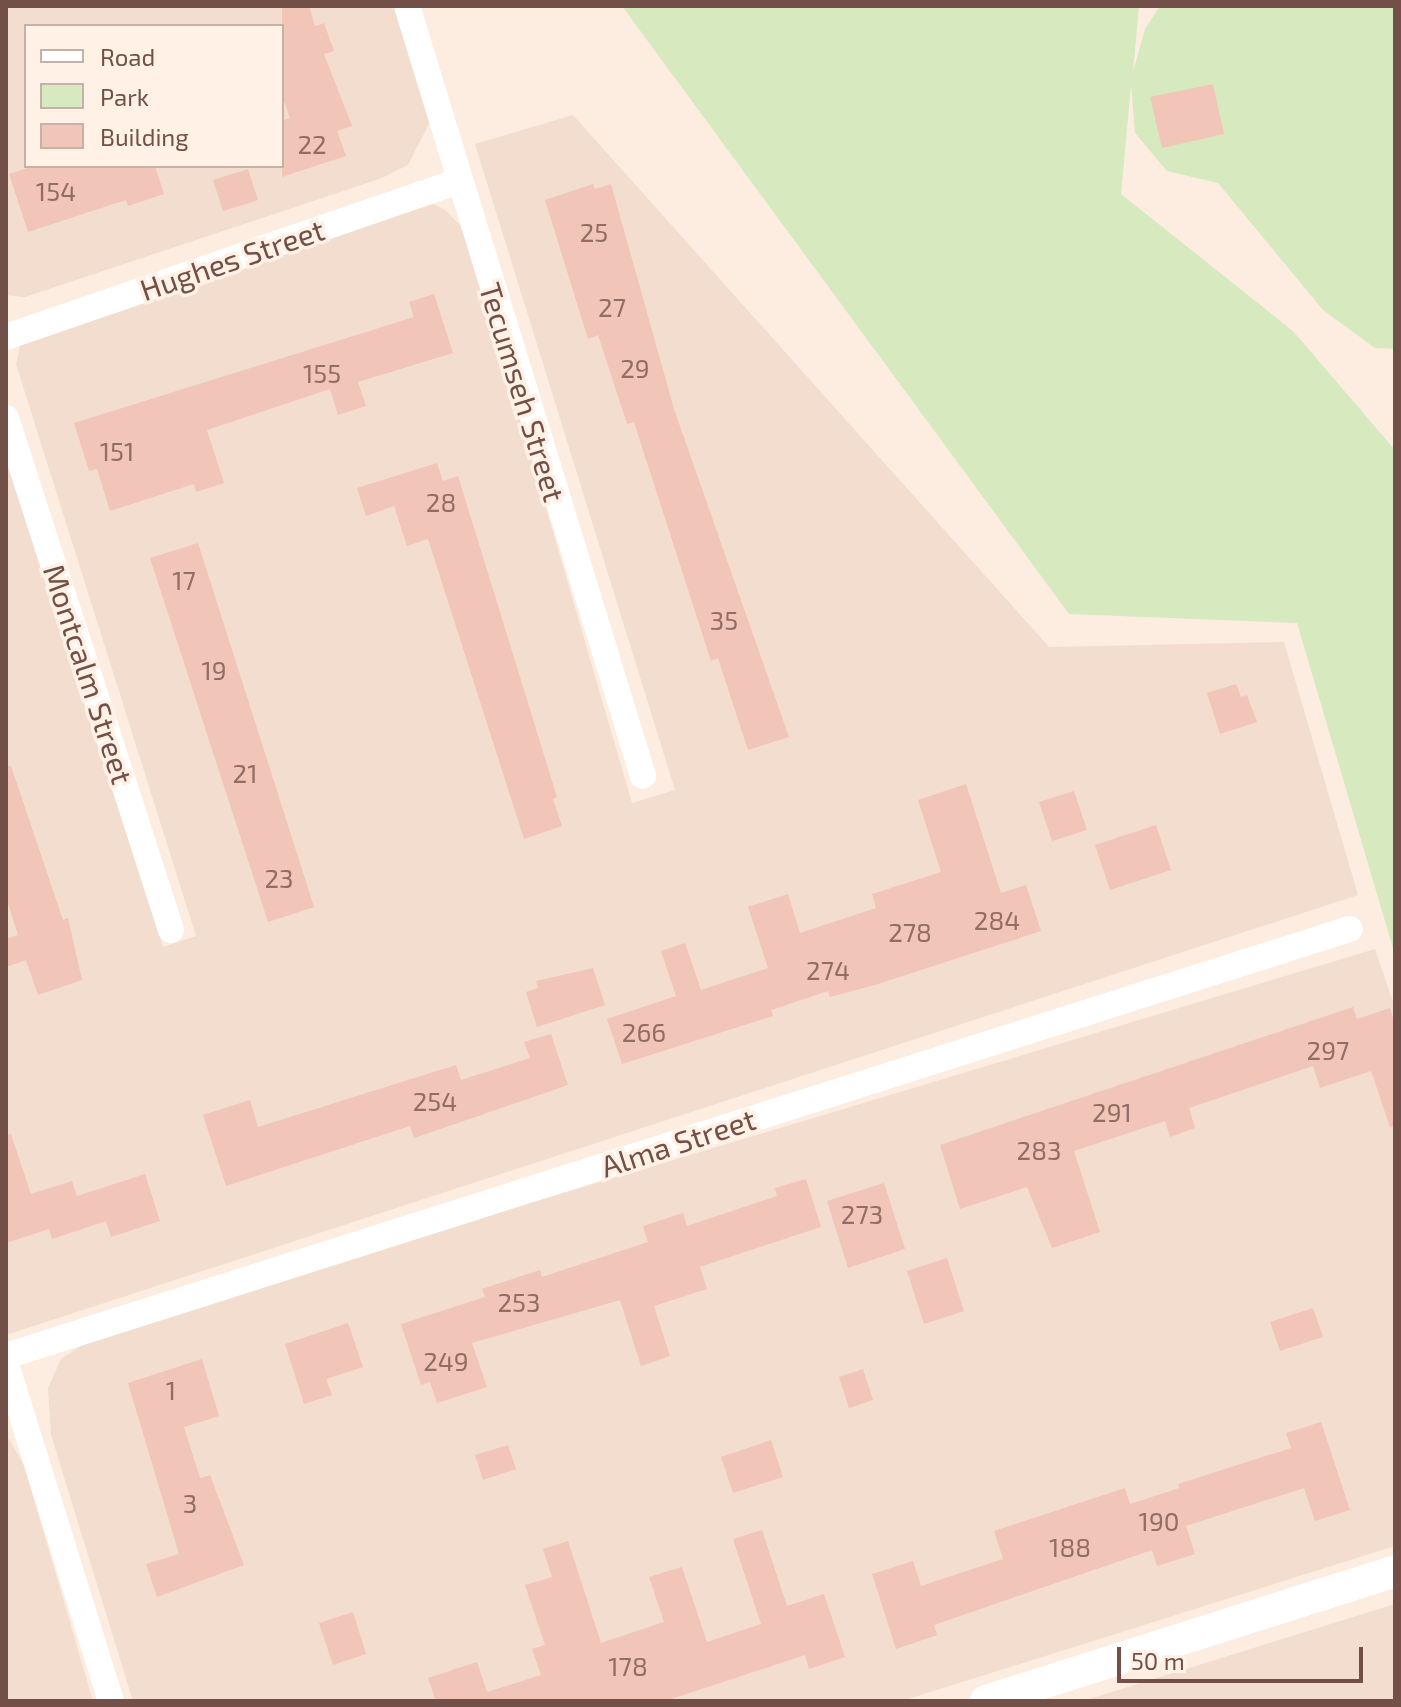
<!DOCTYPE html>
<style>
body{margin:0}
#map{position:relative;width:1401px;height:1707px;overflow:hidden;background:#fcede0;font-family:"Exo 2",sans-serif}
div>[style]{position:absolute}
.residential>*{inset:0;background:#f3ddcf}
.green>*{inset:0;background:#d7e9bf}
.building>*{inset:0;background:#f1c5b8}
.minor>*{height:26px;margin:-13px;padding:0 13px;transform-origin:13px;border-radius:13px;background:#fff}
.tertiary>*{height:32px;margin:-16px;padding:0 16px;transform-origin:16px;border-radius:16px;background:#fff}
span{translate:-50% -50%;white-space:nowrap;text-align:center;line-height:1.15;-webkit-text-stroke:7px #fff1e6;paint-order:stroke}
.number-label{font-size:26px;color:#926d64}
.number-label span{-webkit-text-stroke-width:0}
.street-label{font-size:30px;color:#725048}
.frame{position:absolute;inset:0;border:8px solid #725048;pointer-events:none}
.legend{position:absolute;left:24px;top:24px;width:260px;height:144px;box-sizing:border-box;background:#fff1e6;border:2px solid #c7b1a7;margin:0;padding:10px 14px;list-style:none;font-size:24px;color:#725048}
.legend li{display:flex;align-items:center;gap:16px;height:40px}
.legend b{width:40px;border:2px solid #c7b1a7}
.scale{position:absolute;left:1117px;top:1647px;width:246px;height:36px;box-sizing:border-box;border:4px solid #725048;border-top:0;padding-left:10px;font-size:24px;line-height:28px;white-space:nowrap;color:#725048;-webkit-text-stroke:6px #fff1e6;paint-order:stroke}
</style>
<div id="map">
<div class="residential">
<div style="clip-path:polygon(evenodd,6px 6px,395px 6px,431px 120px,408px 165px,382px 178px,25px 297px,6px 295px,6px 6px,26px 26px,282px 26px,282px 166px,26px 166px,26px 26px)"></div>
<div style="clip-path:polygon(573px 115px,1049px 647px,1284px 642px,1358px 895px,6px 1335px,6px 446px,163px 947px,196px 936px,16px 364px,23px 333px,423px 199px,445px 210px,465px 230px,632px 803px,675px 790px,475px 144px)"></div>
<div style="clip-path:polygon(1375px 949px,1395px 1008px,1395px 1546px,902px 1701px,133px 1701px,51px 1435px,48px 1388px,61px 1359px,102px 1332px)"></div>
<div style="clip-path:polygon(6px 1434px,24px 1465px,93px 1701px,6px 1701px)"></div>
<div style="clip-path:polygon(1395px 1604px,1395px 1701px,1083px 1701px)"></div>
</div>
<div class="green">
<div style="clip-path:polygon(622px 6px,1139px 6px,1133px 72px,1145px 29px,1160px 6px,1395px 6px,1395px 349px,1375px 348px,1323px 310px,1218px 183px,1167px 171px,1135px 133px,1131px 85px,1121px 194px,1293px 331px,1395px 450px,1395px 955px,1297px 623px,1069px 614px)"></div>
</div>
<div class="building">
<div style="clip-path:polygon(282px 6px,309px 6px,315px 26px,324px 23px,334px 51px,324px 54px,352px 126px,337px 131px,346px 156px,282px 177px,282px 121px,290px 118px,282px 95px)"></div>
<div style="clip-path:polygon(1213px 84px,1224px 134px,1162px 148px,1150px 97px)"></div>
<div style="clip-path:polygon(34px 166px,155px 166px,164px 194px,128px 206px,126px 200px,28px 232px,9px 174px)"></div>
<div style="clip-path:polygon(248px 169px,258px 200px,223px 211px,213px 180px)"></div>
<div style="clip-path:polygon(593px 184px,595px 189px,611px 184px,674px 409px,789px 737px,748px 750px,718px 658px,711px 661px,634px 422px,627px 424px,598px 335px,588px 339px,545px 200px)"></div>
<div style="clip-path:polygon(434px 294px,453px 353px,358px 382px,366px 406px,338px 415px,330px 389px,207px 430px,224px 483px,196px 492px,194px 484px,110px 511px,97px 469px,89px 471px,74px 423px,414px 317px,409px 302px)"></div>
<div style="clip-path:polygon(437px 463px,443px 481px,458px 476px,557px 797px,553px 799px,562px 826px,524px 839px,428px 539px,407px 546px,394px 506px,366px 516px,357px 488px)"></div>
<div style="clip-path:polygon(198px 543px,314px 907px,268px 922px,150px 558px)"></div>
<div style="clip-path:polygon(1236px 684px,1241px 697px,1247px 695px,1257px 722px,1220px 734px,1207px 693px)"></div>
<div style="clip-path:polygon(6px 766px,11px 766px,63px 920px,68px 918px,82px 980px,38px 995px,26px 960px,6px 967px,6px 939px,18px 935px,6px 897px)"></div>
<div style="clip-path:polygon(966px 784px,1001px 893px,1026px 885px,1041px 931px,878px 984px,830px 997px,828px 991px,771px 1010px,773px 1016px,622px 1064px,607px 1019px,676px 996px,661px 951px,685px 943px,701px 990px,768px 968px,748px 907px,788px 894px,800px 933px,876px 908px,872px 894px,941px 872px,918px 800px)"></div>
<div style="clip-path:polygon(1074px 791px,1087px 830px,1052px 841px,1039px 802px)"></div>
<div style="clip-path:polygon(1156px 825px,1171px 870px,1110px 890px,1095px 845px)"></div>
<div style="clip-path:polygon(593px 968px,605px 1005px,537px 1027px,526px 992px,538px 988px,536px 981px)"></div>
<div style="clip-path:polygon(1353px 1007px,1357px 1019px,1390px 1008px,1395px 1025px,1395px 1126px,1390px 1127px,1371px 1071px,1320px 1088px,1313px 1066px,1189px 1108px,1195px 1128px,1170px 1137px,1165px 1121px,1074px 1151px,1100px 1232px,1052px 1248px,1027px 1187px,960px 1209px,940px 1145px)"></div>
<div style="clip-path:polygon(551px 1034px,568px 1085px,414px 1138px,410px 1126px,226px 1186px,203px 1115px,250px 1100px,258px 1127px,456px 1065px,461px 1080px,530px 1058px,524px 1042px)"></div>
<div style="clip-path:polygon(11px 1134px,31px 1194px,72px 1181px,77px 1196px,145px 1174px,160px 1221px,111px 1237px,106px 1221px,52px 1239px,49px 1229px,6px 1243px,6px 1135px)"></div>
<div style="clip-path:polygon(806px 1179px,821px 1227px,700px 1267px,707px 1289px,654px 1306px,670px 1356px,641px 1366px,620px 1300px,472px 1343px,487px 1387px,437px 1403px,430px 1382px,421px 1385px,401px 1324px,485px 1297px,482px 1289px,540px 1270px,542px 1277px,648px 1242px,643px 1226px,683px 1213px,687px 1226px,777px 1196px,775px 1188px)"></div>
<div style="clip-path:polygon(884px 1183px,905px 1249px,848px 1268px,827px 1201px)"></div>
<div style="clip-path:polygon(947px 1258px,964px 1311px,924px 1324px,907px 1271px)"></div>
<div style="clip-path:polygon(1313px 1308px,1323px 1337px,1280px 1351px,1270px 1322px)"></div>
<div style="clip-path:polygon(348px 1323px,363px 1367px,326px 1379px,332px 1395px,304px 1404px,285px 1344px)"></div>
<div style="clip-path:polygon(202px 1359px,219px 1416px,184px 1427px,200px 1478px,210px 1475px,244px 1565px,157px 1597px,146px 1564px,179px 1554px,128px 1383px)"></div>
<div style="clip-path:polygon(863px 1369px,873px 1400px,849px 1408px,839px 1377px)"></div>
<div style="clip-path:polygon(1321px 1422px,1350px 1510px,1315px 1521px,1304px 1488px,1186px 1526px,1195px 1554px,1157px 1566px,1152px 1550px,934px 1625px,937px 1635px,896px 1649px,872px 1574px,913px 1561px,921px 1586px,1003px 1559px,994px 1531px,1125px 1488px,1130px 1504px,1179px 1488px,1178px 1484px,1291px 1448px,1286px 1433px)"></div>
<div style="clip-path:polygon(771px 1440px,783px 1477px,733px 1493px,721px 1457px)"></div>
<div style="clip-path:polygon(508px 1445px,516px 1469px,483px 1480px,475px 1455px)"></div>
<div style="clip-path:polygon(762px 1530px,787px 1606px,824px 1594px,845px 1657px,809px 1669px,805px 1655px,665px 1701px,436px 1701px,428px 1678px,477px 1662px,487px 1692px,541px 1675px,532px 1649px,545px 1645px,525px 1585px,552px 1577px,543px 1549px,568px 1541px,601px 1643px,664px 1622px,649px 1577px,682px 1567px,707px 1642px,761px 1624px,733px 1539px)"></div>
<div style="clip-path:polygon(353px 1612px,366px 1654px,333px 1665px,319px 1623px)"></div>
</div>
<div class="minor">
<div style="left:407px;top:6px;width:805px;rotate:72.96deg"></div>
<div style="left:6px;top:337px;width:477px;rotate:-19deg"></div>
<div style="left:6px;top:418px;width:538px;rotate:72.14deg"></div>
<div style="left:6px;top:1356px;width:1410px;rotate:-17.63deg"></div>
<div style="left:6px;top:1364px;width:353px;rotate:72.7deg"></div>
</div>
<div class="tertiary">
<div style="left:986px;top:1701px;width:429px;rotate:-17.6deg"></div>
</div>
<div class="number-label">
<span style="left:312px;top:144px">22</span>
<span style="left:56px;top:191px">154</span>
<span style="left:594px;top:232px">25</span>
<span style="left:612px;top:307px">27</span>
<span style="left:635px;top:368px">29</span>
<span style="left:322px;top:373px">155</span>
<span style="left:117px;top:451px">151</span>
<span style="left:441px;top:502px">28</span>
<span style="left:184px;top:580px">17</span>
<span style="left:724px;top:620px">35</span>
<span style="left:214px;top:670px">19</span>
<span style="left:245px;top:773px">21</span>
<span style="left:279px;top:878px">23</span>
<span style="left:997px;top:920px">284</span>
<span style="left:910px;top:932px">278</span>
<span style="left:828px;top:970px">274</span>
<span style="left:644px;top:1032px">266</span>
<span style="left:1328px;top:1050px">297</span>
<span style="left:435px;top:1101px">254</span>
<span style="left:1112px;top:1112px">291</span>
<span style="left:1039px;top:1150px">283</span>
<span style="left:862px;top:1214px">273</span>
<span style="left:519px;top:1302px">253</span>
<span style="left:446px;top:1361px">249</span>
<span style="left:171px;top:1390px">1</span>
<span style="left:190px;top:1503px">3</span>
<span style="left:1159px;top:1521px">190</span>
<span style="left:1070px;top:1547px">188</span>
<span style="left:628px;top:1666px">178</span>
</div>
<div class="street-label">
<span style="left:232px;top:259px;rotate:-19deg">Hughes Street</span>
<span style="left:523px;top:392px;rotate:73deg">Tecumseh Street</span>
<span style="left:89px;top:674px;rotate:72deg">Montcalm Street</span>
<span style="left:678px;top:1142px;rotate:-18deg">Alma Street</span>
</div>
<div class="frame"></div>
<ul class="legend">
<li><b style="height:10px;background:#fff"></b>Road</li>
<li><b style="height:22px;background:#d7e9bf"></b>Park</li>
<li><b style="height:22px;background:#f1c5b8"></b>Building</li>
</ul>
<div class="scale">50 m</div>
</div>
